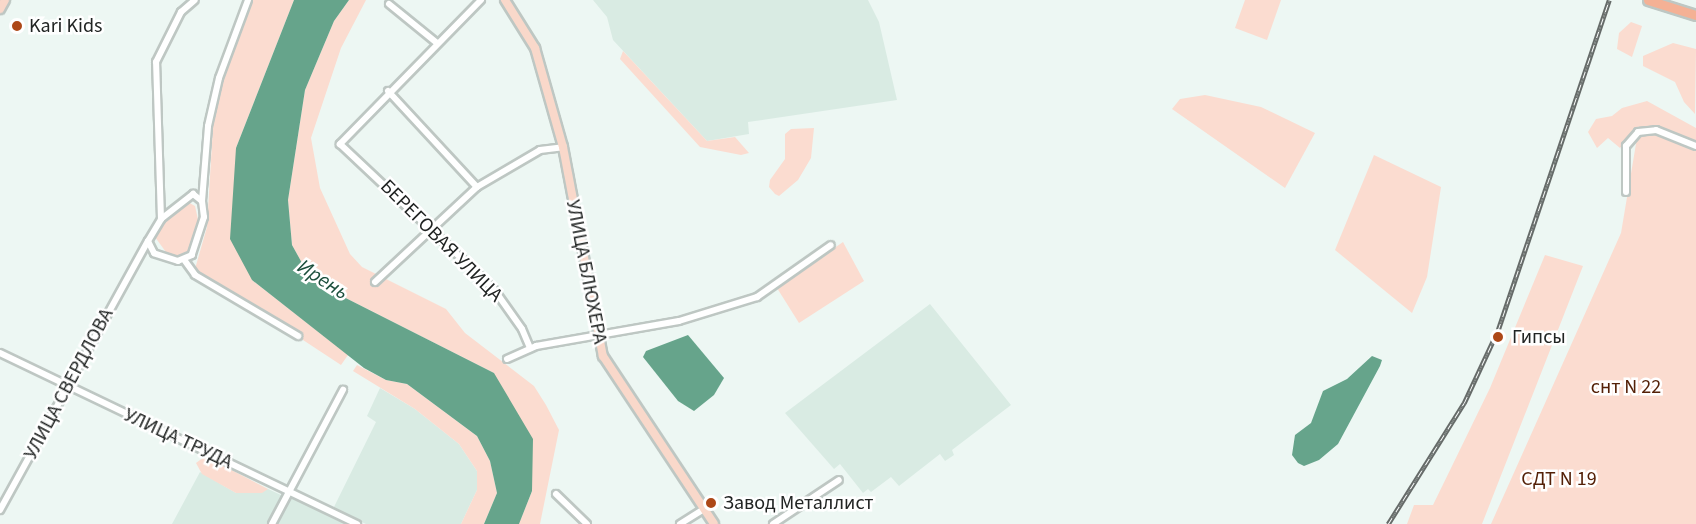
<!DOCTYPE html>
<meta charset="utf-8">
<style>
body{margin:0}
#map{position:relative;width:1696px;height:524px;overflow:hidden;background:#edf7f3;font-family:"Source Sans 3",sans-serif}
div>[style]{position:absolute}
.built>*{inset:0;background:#d9ebe3}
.green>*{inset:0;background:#fbdcd0}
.water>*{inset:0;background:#66a48b}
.roads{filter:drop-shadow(2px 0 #bec7c3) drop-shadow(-2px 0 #bec7c3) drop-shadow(0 2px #bec7c3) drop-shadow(0 -2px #bec7c3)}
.street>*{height:6px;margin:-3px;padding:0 3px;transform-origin:3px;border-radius:3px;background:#fff}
.secondary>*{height:8px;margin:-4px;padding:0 4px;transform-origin:4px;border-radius:4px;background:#f9d8ca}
.primary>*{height:9px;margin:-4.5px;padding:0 4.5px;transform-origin:4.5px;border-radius:4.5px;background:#f4b195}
.rail>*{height:4.5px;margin-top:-2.25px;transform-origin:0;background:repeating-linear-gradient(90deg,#fff 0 7px,#666b69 0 14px);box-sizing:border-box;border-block:2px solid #666b69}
.dots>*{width:16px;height:16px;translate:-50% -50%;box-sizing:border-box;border:3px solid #fff;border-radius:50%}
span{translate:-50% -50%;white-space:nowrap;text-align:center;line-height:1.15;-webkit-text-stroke:5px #fff;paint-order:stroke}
.poi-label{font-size:20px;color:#212423}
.left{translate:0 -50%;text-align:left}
.street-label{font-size:20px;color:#212423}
.park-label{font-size:20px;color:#542108}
.water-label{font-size:21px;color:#1c4f3d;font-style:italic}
</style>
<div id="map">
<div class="built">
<div style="clip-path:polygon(593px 0,868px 0,879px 22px,897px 100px,748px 122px,749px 134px,707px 141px,613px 40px,607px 17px)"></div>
<div style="clip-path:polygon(930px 304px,1011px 405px,952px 450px,954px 455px,945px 461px,940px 454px,899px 486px,891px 477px,871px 492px,868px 489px,863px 493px,840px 464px,834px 469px,785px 413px)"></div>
<div style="clip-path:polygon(380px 388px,415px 409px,459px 444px,477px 471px,477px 490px,461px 524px,366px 524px,333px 509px,376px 422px,367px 416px)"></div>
<div style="clip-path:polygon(200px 472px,236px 493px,268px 489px,283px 496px,269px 524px,172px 524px)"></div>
<div style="clip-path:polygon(289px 496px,349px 524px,274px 524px)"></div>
</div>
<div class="green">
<div style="clip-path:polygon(252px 0,294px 0,236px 148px,252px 280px,348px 355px,341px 365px,195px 269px,207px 227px,213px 126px,224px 78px)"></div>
<div style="clip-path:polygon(349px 0,366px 0,341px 48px,311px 138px,320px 188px,350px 254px,362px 267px,446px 309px,465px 333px,534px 386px,546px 405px,559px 430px,540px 524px,519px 524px,532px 491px,494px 373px,312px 281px,292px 245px,288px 200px,305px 90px,334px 21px)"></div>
<div style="clip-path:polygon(1245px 0,1281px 0,1267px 40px,1235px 28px)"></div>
<div style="clip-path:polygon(1631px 22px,1642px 26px,1632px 57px,1617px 49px,1619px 33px)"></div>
<div style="clip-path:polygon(1673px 43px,1696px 49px,1695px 114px,1684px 102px,1675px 82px,1643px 66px,1643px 56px)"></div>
<div style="clip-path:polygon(623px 51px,707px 141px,735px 137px,749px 153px,741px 155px,700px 147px,620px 59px)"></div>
<div style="clip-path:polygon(1205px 95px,1261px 107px,1315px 133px,1285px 188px,1172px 109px,1180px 99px)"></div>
<div style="clip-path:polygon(1647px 101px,1696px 128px,1696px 524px,1491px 524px,1621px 233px,1639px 126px,1620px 148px,1608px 138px,1597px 148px,1588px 132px,1596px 119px,1612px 116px,1622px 108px)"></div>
<div style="clip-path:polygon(814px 128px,811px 158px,798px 180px,779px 196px,775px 194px,769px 187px,770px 180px,785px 159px,785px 134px,791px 129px)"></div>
<div style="clip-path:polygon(1374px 155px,1441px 187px,1427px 277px,1412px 313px,1335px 250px)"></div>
<div style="clip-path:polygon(186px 201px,195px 206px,199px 224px,191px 249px,182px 256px,168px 255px,155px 237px,170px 213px)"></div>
<div style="clip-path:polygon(843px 242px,864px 281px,799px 323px,777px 288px)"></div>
<div style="clip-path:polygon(1545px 255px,1583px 266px,1482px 524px,1407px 524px,1414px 505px,1433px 505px,1490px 388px)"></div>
<div style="clip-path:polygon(357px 365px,386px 380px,407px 384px,477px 436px,490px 461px,497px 493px,484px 524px,461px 524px,477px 490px,477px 471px,459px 444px,415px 409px,353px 371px)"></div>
<div style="clip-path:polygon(204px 457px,218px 463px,268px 489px,262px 493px,236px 493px,202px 474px,196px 463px)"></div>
</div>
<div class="water">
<div style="clip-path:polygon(294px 0,349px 0,334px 21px,305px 90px,288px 200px,292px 245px,312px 281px,494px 373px,533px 439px,532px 491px,519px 524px,484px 524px,497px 493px,490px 461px,477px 436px,407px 384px,386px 380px,364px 368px,252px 280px,230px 239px,236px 148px)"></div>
<div style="clip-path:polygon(688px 335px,724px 378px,714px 395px,694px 411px,678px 401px,643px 357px,646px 351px)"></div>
<div style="clip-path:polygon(1372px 356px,1382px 360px,1380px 366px,1338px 444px,1319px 460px,1304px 466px,1298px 463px,1292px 455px,1295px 435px,1311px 423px,1323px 391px,1347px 379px)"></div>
</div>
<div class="roads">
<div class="street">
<div style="left:481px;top:0;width:202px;rotate:134.4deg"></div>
<div style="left:340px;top:144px;width:210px;rotate:43.3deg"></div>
<div style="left:493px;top:288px;width:50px;rotate:54.7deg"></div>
<div style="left:522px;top:329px;width:21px;rotate:67deg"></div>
<div style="left:389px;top:4px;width:62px;rotate:39.1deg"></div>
<div style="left:388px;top:91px;width:131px;rotate:47.2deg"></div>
<div style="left:1626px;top:192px;width:46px;rotate:-90deg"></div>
<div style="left:1626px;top:146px;width:18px;rotate:-49deg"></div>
<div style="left:1638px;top:132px;width:18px;rotate:-6deg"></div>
<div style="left:1656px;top:130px;width:43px;rotate:21.8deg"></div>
<div style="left:193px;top:194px;width:11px;rotate:38deg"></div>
<div style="left:202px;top:201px;width:16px;rotate:83deg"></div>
<div style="left:204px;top:217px;width:40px;rotate:108deg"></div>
<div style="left:192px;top:255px;width:15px;rotate:157deg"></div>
<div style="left:178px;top:261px;width:25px;rotate:-162deg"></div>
<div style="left:154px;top:253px;width:13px;rotate:-117deg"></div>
<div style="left:148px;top:241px;width:26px;rotate:-59deg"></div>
<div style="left:161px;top:219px;width:41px;rotate:-38deg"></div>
<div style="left:202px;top:201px;width:75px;rotate:-85.4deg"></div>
<div style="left:208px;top:126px;width:49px;rotate:-77.1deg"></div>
<div style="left:219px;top:78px;width:83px;rotate:-69.6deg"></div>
<div style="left:161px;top:219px;width:157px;rotate:-91.8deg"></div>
<div style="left:156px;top:62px;width:56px;rotate:-63.4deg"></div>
<div style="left:181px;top:12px;width:18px;rotate:-41deg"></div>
<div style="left:185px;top:261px;width:17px;rotate:54deg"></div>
<div style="left:195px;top:275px;width:120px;rotate:30.6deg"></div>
<div style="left:375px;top:282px;width:139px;rotate:-43deg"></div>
<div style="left:477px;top:187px;width:73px;rotate:-30.4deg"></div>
<div style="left:540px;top:150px;width:23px;rotate:-7deg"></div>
<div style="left:0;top:353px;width:396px;rotate:25.6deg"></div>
<div style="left:507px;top:359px;width:32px;rotate:-24deg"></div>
<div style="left:536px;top:346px;width:145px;rotate:-9.9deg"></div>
<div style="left:679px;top:321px;width:82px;rotate:-17.1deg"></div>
<div style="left:757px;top:297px;width:90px;rotate:-35.1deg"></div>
<div style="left:556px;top:494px;width:43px;rotate:44.1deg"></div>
<div style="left:0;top:510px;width:307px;rotate:-61.2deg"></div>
<div style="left:272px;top:524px;width:152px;rotate:-62.1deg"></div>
<div style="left:680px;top:524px;width:28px;rotate:-32deg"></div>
<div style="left:773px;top:524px;width:79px;rotate:-33.7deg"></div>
</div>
<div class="secondary">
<div style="left:505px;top:0;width:57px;rotate:58deg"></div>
<div style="left:535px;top:48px;width:103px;rotate:74.2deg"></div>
<div style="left:563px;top:147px;width:213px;rotate:79.2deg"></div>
<div style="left:603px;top:356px;width:201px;rotate:56.5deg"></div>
<div style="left:0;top:9px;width:10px;rotate:-61deg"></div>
</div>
<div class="primary">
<div style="left:1648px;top:0;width:50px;rotate:17.4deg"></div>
</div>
</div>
<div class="rail">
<div style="left:1388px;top:524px;width:143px;rotate:-57.9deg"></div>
<div style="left:1464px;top:403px;width:81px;rotate:-65deg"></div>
<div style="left:1498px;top:330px;width:348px;rotate:-71.4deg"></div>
</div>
<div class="dots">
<div style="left:17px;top:26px;background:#ad4817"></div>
<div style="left:1498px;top:337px;background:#ad4817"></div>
<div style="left:711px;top:503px;background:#ad4817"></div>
</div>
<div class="poi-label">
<span class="left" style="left:29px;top:26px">Kari Kids</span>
<span class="left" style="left:1512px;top:337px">Гипсы</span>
<span class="left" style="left:723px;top:503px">Завод Металлист</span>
</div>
<div class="street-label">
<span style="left:441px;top:241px;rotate:45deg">БЕРЕГОВАЯ УЛИЦА</span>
<span style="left:586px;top:272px;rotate:79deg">УЛИЦА БЛЮХЕРА</span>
<span style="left:69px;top:384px;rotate:-62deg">УЛИЦА СВЕРДЛОВА</span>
<span style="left:178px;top:439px;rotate:25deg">УЛИЦА ТРУДА</span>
</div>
<div class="park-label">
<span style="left:1626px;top:387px">снт N 22</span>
<span style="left:1559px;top:479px">СДТ N 19</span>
</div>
<div class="water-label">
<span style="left:323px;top:279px;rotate:33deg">Ирень</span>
</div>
</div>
